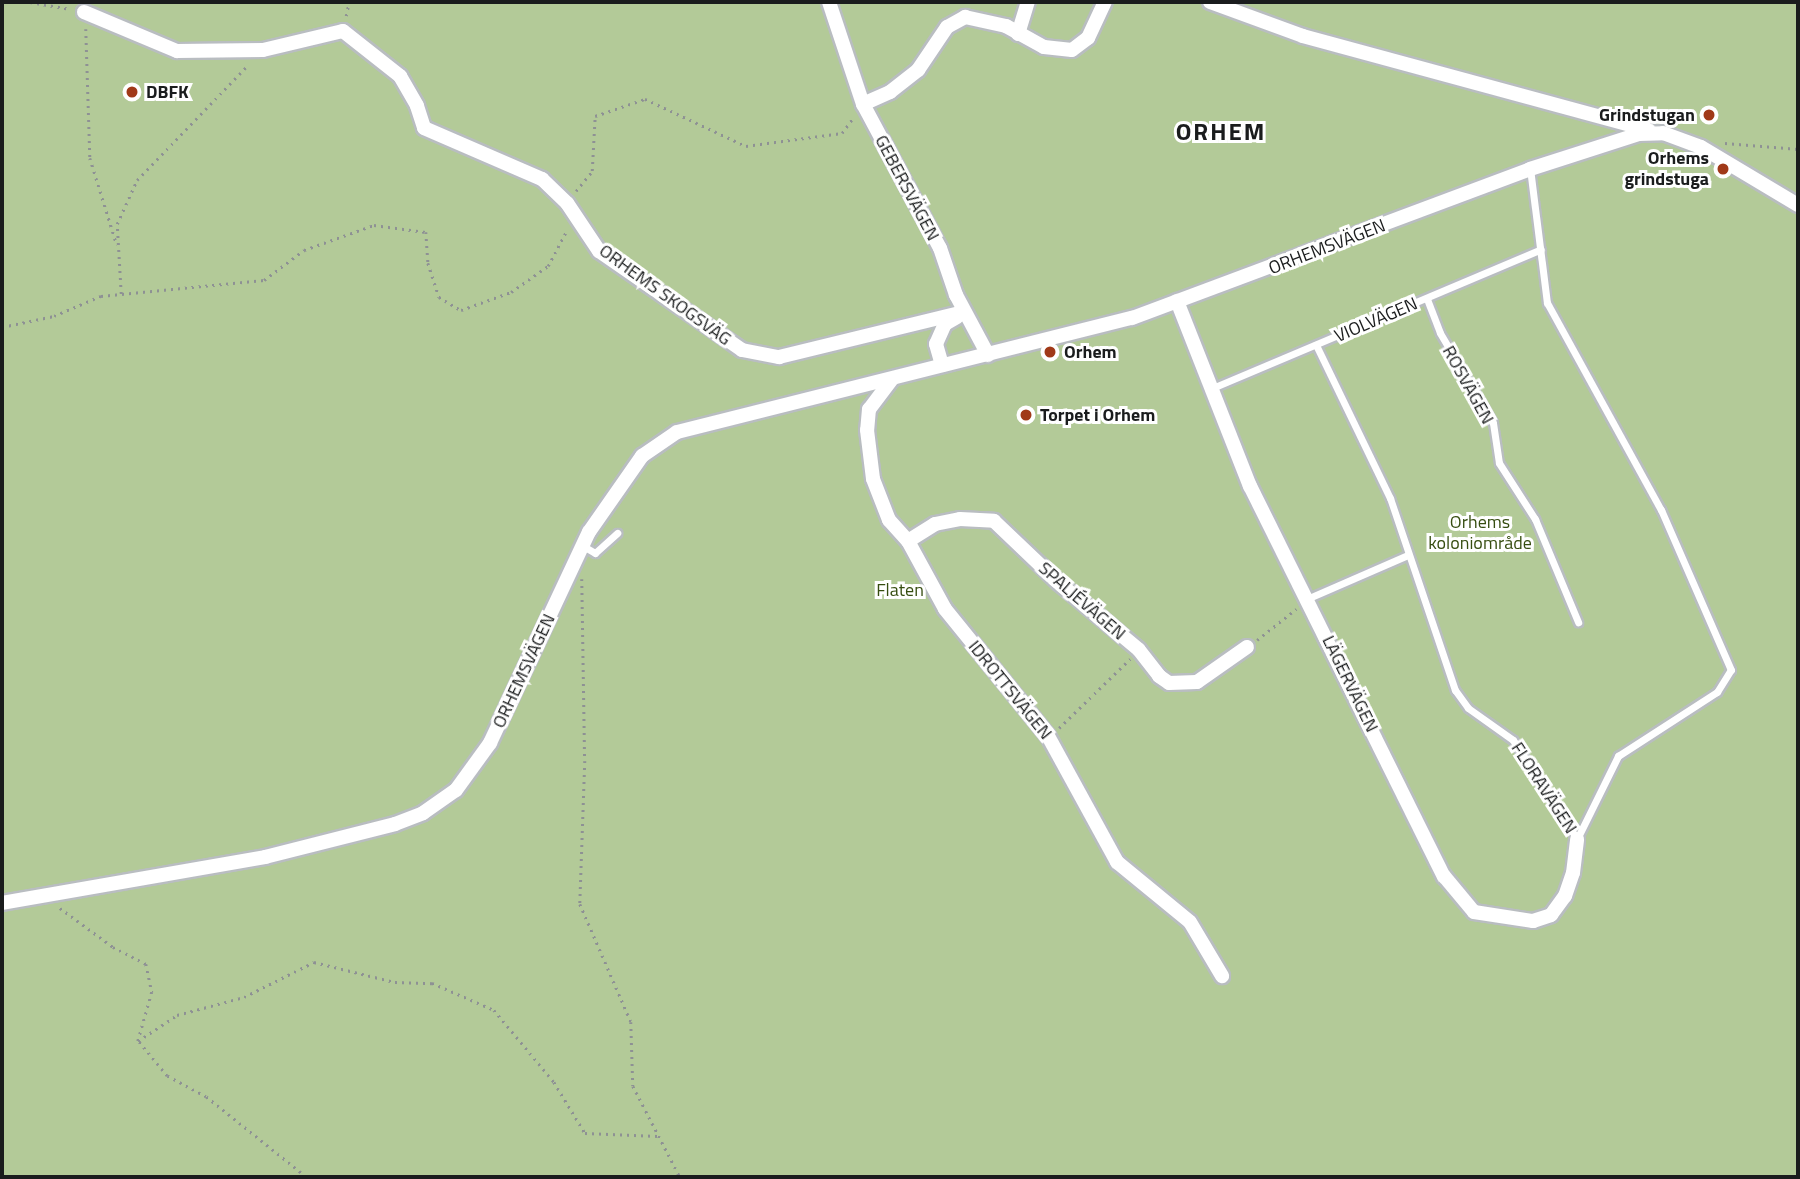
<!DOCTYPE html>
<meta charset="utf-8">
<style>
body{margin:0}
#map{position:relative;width:1800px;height:1179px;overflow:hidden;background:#e5e9ee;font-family:"Titillium Web",sans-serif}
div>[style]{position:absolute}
.green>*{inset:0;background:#b3ca98}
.path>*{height:2.5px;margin-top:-1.25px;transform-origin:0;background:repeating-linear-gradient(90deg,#8e9194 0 2px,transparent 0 7px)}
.roads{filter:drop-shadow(2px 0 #b9bdc1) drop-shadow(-2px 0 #b9bdc1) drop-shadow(0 2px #b9bdc1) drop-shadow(0 -2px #b9bdc1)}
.lane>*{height:7px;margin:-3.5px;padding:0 3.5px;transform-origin:3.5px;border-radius:3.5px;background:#fff}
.street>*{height:14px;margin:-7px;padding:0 7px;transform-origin:7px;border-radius:7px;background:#fff}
.dots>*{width:19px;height:19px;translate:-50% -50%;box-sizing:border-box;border:4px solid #fff;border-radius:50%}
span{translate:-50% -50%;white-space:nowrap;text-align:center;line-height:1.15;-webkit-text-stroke:6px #fff;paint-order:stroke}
.poi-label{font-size:18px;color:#1a1c1d;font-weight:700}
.left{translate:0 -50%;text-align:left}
.right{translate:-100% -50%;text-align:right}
.street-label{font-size:18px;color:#1a1c1d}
.park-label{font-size:18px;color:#364d10}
.district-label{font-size:24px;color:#1a1c1d;font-weight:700;letter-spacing:2px}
.frame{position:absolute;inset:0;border:4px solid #1a1c1d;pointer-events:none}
</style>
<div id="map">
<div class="green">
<div style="clip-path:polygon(2px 2px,1798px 2px,1798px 1177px,2px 1177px)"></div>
</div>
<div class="path">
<div style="left:30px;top:2px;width:41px;rotate:9.9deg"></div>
<div style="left:346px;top:16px;width:14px;rotate:-78deg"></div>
<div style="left:86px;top:29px;width:129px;rotate:88.2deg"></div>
<div style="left:90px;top:158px;width:91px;rotate:72.8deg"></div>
<div style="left:1725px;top:143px;width:73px;rotate:4.7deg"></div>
<div style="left:576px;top:191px;width:26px;rotate:-51deg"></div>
<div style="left:592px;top:171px;width:55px;rotate:-86.9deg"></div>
<div style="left:595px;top:116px;width:53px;rotate:-18.8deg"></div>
<div style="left:645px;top:99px;width:111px;rotate:25deg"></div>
<div style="left:746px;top:146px;width:97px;rotate:-7.7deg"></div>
<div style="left:842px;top:133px;width:19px;rotate:-54deg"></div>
<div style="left:121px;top:294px;width:70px;rotate:-93.3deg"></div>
<div style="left:117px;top:224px;width:48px;rotate:-65.6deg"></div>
<div style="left:137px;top:180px;width:158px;rotate:-46deg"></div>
<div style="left:2px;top:327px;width:53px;rotate:-11.9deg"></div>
<div style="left:54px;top:316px;width:51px;rotate:-23.1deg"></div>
<div style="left:101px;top:296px;width:164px;rotate:-5.6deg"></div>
<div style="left:264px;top:280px;width:50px;rotate:-36.9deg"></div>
<div style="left:304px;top:250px;width:74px;rotate:-19.7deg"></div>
<div style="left:374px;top:225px;width:52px;rotate:7.7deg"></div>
<div style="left:426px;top:232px;width:31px;rotate:86deg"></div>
<div style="left:428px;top:263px;width:36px;rotate:72deg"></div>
<div style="left:439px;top:297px;width:26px;rotate:31deg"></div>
<div style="left:461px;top:310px;width:53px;rotate:-19.8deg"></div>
<div style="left:511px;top:292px;width:45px;rotate:-35.1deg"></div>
<div style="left:548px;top:266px;width:41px;rotate:-62.2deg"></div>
<div style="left:582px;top:579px;width:182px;rotate:89.1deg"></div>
<div style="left:585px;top:761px;width:143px;rotate:92deg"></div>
<div style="left:580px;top:904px;width:129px;rotate:66.6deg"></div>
<div style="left:631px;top:1022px;width:64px;rotate:88.2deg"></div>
<div style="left:633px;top:1086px;width:102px;rotate:62.7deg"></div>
<div style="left:1257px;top:640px;width:50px;rotate:-38.5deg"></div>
<div style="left:1059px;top:728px;width:99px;rotate:-44.2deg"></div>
<div style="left:60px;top:908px;width:66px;rotate:36.3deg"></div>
<div style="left:113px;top:947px;width:37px;rotate:27deg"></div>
<div style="left:146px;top:964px;width:29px;rotate:78deg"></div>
<div style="left:152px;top:992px;width:51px;rotate:105.9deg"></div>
<div style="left:306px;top:1177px;width:128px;rotate:-141.3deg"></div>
<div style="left:206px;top:1097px;width:44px;rotate:-151.7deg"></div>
<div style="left:167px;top:1076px;width:45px;rotate:-129.6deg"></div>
<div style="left:138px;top:1041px;width:47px;rotate:-33.7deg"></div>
<div style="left:177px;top:1015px;width:69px;rotate:-15deg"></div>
<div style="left:244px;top:997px;width:78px;rotate:-26.6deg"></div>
<div style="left:314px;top:962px;width:83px;rotate:13.9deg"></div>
<div style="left:395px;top:982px;width:37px;rotate:2deg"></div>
<div style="left:432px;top:983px;width:68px;rotate:23.5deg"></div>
<div style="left:494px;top:1010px;width:94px;rotate:50.2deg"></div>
<div style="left:554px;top:1082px;width:60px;rotate:58.7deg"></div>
<div style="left:585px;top:1133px;width:73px;rotate:2.4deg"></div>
</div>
<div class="roads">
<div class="lane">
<div style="left:1427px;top:299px;width:36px;rotate:69deg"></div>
<div style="left:1440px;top:333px;width:104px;rotate:59.5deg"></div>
<div style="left:1493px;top:423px;width:40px;rotate:81.5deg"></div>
<div style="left:1499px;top:463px;width:67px;rotate:57.3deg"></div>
<div style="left:1535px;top:519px;width:112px;rotate:67.3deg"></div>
<div style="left:1316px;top:345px;width:170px;rotate:64.2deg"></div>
<div style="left:1390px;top:498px;width:203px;rotate:71.3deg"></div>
<div style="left:1455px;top:690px;width:22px;rotate:54deg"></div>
<div style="left:1468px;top:708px;width:55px;rotate:35.4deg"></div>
<div style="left:1513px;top:740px;width:118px;rotate:57.1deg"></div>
<div style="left:1577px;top:839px;width:93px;rotate:-63.7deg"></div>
<div style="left:1618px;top:756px;width:118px;rotate:-32.9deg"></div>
<div style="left:1717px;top:692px;width:26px;rotate:-58deg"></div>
<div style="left:1731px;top:670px;width:175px;rotate:-113.6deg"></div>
<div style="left:1661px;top:510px;width:236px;rotate:-118.8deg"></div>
<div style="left:1547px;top:303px;width:135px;rotate:-97.2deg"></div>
<div style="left:1210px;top:389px;width:359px;rotate:-22.9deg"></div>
<div style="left:583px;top:546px;width:14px;rotate:30deg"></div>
<div style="left:595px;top:553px;width:30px;rotate:-42deg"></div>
<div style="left:1309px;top:598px;width:108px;rotate:-23.5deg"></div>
</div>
<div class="street">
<div style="left:829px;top:2px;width:108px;rotate:71.6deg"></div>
<div style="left:863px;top:104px;width:163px;rotate:61.9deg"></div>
<div style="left:940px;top:248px;width:50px;rotate:71.2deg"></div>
<div style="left:956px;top:295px;width:68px;rotate:61.9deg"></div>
<div style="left:1210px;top:2px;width:99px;rotate:20.1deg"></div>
<div style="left:1303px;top:36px;width:358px;rotate:15.2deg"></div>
<div style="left:84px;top:12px;width:101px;rotate:22.8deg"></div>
<div style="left:177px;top:51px;width:86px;rotate:-0.7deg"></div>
<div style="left:263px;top:50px;width:82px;rotate:-13.4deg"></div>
<div style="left:343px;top:31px;width:73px;rotate:38.3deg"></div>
<div style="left:400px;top:76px;width:34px;rotate:60deg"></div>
<div style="left:417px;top:106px;width:23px;rotate:72deg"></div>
<div style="left:424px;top:128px;width:129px;rotate:23.4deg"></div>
<div style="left:542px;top:179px;width:35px;rotate:44deg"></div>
<div style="left:567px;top:203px;width:58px;rotate:56.3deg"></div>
<div style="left:599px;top:251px;width:174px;rotate:34.7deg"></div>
<div style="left:742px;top:350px;width:38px;rotate:11deg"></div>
<div style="left:779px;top:357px;width:190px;rotate:-13.7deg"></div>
<div style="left:1018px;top:34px;width:34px;rotate:-73deg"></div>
<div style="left:863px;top:104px;width:30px;rotate:-24deg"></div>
<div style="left:890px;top:92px;width:36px;rotate:-38deg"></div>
<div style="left:918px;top:70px;width:52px;rotate:-56deg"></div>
<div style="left:947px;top:27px;width:21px;rotate:-29deg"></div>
<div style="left:965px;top:17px;width:42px;rotate:12.4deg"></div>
<div style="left:1006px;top:26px;width:43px;rotate:28.9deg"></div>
<div style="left:1044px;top:47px;width:28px;rotate:6deg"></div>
<div style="left:1072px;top:50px;width:20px;rotate:-37deg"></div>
<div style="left:1088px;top:38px;width:40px;rotate:-65deg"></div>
<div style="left:1177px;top:301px;width:199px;rotate:68.5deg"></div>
<div style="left:1250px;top:486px;width:436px;rotate:63.6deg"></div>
<div style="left:1444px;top:876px;width:47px;rotate:50.2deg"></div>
<div style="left:1474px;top:912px;width:60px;rotate:8.7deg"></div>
<div style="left:1533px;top:921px;width:19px;rotate:-18deg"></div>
<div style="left:1551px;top:915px;width:24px;rotate:-54deg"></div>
<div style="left:1565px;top:896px;width:24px;rotate:-71deg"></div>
<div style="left:1573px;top:873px;width:34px;rotate:-83deg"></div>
<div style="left:942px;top:365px;width:22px;rotate:-106deg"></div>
<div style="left:936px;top:344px;width:22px;rotate:-66deg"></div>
<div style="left:945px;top:324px;width:14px;rotate:-30deg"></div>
<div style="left:892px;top:379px;width:38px;rotate:127deg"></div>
<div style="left:869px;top:409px;width:21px;rotate:95deg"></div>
<div style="left:867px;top:430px;width:49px;rotate:83deg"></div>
<div style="left:873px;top:479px;width:44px;rotate:68.7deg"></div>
<div style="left:889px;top:520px;width:28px;rotate:48deg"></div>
<div style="left:908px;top:541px;width:77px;rotate:61.4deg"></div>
<div style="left:945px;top:609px;width:164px;rotate:51deg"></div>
<div style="left:1048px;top:736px;width:144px;rotate:61.3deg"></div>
<div style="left:1117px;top:862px;width:94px;rotate:39.4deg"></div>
<div style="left:1190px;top:922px;width:63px;rotate:59.3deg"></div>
<div style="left:908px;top:541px;width:32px;rotate:-32deg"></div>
<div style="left:935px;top:524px;width:25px;rotate:-11deg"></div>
<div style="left:960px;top:519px;width:34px;rotate:3deg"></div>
<div style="left:994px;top:521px;width:90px;rotate:43.6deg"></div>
<div style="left:1059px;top:583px;width:104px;rotate:39.9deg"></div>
<div style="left:1139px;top:650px;width:33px;rotate:52deg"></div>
<div style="left:1159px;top:676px;width:12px;rotate:35deg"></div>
<div style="left:1169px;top:683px;width:28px;rotate:-2deg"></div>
<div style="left:1197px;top:682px;width:61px;rotate:-35deg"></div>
<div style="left:2px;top:903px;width:267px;rotate:-9.9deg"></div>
<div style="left:265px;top:857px;width:134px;rotate:-14.2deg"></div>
<div style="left:395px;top:824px;width:30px;rotate:-21deg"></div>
<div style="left:423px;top:813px;width:40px;rotate:-34.9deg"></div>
<div style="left:456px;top:790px;width:58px;rotate:-54.1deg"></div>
<div style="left:490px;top:743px;width:233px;rotate:-64.9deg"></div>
<div style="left:589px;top:532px;width:93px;rotate:-55.1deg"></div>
<div style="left:642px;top:456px;width:42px;rotate:-34.4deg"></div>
<div style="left:677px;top:432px;width:469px;rotate:-14.1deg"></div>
<div style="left:1132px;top:318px;width:425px;rotate:-20.5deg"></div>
<div style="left:1530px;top:169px;width:114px;rotate:-17.8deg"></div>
<div style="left:1639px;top:134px;width:24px;rotate:-2deg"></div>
<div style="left:1663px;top:133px;width:40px;rotate:20.2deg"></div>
<div style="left:1701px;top:147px;width:113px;rotate:30.9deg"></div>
</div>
</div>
<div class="dots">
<div style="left:132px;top:92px;background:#a03918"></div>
<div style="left:1709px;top:115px;background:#a03918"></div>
<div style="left:1723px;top:169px;background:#a03918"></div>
<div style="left:1050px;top:352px;background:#a03918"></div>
<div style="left:1026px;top:415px;background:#a03918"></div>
</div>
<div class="poi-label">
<span class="left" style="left:146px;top:92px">DBFK</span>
<span class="right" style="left:1695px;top:115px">Grindstugan</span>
<span class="right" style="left:1709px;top:169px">Orhems<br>grindstuga</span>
<span class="left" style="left:1064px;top:352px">Orhem</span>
<span class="left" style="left:1040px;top:415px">Torpet i Orhem</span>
</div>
<div class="street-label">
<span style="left:907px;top:188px;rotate:62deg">GEBERSVÄGEN</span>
<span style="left:1327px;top:247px;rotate:-21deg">ORHEMSVÄGEN</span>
<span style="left:665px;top:295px;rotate:36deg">ORHEMS SKOGSVÄG</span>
<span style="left:1376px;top:320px;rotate:-23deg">VIOLVÄGEN</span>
<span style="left:1468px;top:385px;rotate:61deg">ROSVÄGEN</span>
<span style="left:1082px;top:601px;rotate:41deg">SPALJÉVÄGEN</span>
<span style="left:524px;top:671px;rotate:-65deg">ORHEMSVÄGEN</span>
<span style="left:1350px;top:684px;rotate:64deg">LÄGERVÄGEN</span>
<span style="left:1010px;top:690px;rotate:51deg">IDROTTSVÄGEN</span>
<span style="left:1544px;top:788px;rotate:57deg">FLORAVÄGEN</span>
</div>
<div class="park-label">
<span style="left:1480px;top:533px">Orhems<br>koloniområde</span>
<span style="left:900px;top:590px">Flaten</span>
</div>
<div class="district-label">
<span style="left:1221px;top:132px">ORHEM</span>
</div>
<div class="frame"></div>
</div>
